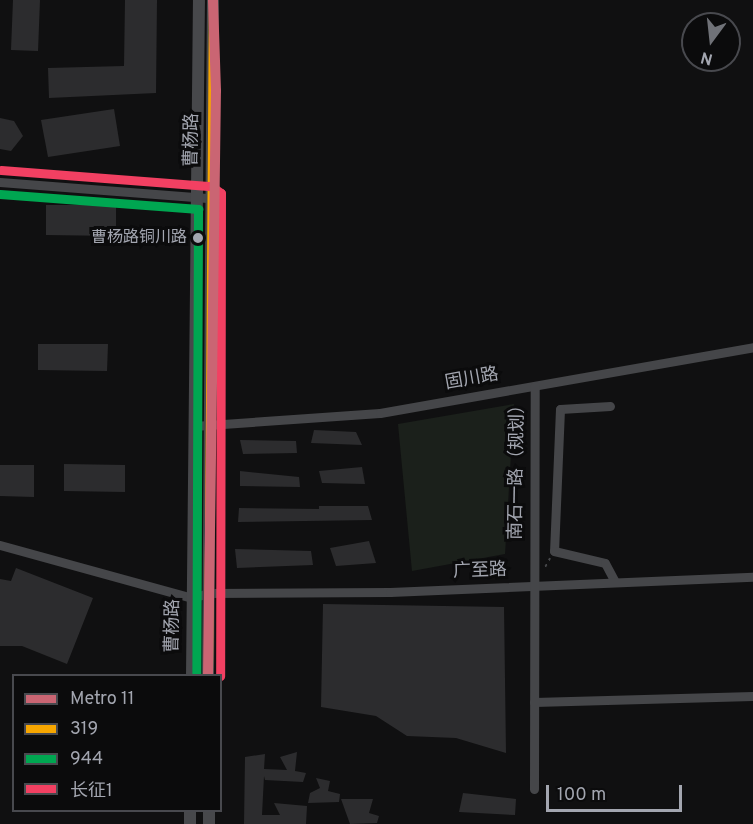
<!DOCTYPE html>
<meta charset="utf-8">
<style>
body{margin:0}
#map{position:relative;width:753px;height:824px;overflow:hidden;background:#101011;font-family:Overpass,"Noto Sans SC",sans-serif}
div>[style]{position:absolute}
.green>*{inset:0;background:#1b201b}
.building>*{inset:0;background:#2c2c2e}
.path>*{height:1.5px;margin-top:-0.75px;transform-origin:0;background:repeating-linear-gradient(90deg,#46474a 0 3px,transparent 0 7.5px)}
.minor>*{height:9px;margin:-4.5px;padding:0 4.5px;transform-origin:4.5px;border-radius:4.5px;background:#454649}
.major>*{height:12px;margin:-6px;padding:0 6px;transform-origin:6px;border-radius:6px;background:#47484b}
.bus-1>*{height:9px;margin:-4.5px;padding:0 4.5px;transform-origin:4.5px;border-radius:4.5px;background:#f7a600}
.bus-2>*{height:9px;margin:-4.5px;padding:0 4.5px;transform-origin:4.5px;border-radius:4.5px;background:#00a651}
.bus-3>*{height:9px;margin:-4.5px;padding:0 4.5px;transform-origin:4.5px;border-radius:4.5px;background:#f24062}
.metro-1>*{height:10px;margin:-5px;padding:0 5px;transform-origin:5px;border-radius:5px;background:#ca6573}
.dots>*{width:16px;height:16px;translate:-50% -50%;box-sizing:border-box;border:3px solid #0b0b0c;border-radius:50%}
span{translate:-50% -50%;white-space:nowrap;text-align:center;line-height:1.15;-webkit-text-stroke:6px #0b0b0c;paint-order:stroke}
.bus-label{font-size:16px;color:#a3a6b0}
.right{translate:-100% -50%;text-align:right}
.street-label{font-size:18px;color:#a3a6b0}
.legend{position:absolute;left:12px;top:674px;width:210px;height:138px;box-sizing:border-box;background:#0b0b0c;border:2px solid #48494e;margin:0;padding:8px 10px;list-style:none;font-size:18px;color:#a3a6b0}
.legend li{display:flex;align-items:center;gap:12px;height:30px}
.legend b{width:30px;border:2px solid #48494e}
.north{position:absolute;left:681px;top:12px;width:60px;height:60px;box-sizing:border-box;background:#0b0b0c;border:2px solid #48494e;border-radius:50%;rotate:195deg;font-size:16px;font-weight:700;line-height:24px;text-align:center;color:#a3a6b0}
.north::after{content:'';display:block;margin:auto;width:21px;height:27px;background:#707278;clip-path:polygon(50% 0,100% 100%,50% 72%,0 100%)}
.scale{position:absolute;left:546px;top:785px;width:136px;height:27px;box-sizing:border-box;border:3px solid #a3a6b0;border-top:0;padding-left:8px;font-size:18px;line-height:21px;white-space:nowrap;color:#a3a6b0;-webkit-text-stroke:4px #0b0b0c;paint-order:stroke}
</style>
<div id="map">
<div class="green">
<div style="clip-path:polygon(514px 404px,505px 554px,412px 571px,398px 424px)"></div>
</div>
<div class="building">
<div style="clip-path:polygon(13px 0,40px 0,38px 51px,11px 50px)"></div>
<div style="clip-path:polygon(125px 0,157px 0,156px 93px,49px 98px,48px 68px,124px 66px)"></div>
<div style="clip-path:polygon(114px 109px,120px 146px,48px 157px,41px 120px)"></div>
<div style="clip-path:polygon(0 118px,14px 121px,23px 136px,11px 151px,0 149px)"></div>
<div style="clip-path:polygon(46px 205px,116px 205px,116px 236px,46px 235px)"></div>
<div style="clip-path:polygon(38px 344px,108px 344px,107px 371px,38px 370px)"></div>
<div style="clip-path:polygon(314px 430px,356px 432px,362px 445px,311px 443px)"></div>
<div style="clip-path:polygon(240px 440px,296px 441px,297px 453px,243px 454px)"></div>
<div style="clip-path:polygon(64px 464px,125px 465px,125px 492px,64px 491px)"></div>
<div style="clip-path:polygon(0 465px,34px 465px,34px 497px,0 496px)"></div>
<div style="clip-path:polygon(362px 467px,365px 484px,322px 483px,319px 471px)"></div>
<div style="clip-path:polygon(240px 471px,299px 477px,300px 487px,240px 486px)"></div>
<div style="clip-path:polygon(319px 506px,368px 506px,372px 520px,238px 522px,239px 508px,319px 509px)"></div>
<div style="clip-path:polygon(369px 541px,376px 563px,336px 566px,330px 548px)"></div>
<div style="clip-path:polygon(235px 549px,311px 551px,313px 565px,237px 568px)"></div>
<div style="clip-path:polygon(16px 568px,93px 598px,67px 664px,22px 646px,0 646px,0 579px,11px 581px)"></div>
<div style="clip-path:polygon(323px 604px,504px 607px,506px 753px,456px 738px,407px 736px,376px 716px,321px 707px)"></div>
<div style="clip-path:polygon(297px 752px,295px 771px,306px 773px,303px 782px,265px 780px,264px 776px,262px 815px,280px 815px,274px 803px,307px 806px,306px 824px,244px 824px,245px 757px,265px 754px,264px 769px,287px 770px,280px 757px)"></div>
<div style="clip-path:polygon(316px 778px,330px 781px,328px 791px,340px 794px,339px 802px,308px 803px,310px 793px,320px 788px)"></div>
<div style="clip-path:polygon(463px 793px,516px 799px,515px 815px,459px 812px)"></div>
<div style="clip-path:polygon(341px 799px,373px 799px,369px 813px,379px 816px,377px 823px,350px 824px)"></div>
</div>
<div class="path">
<div style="left:545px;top:567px;width:10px;rotate:-61deg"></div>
</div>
<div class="minor">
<div style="left:0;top:182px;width:211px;rotate:4.4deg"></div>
<div style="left:610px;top:406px;width:50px;rotate:176.6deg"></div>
<div style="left:560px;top:409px;width:142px;rotate:92.4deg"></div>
<div style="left:554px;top:551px;width:52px;rotate:13.2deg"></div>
<div style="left:605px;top:563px;width:21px;rotate:62deg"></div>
<div style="left:194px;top:426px;width:186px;rotate:-4deg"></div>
<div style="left:380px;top:413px;width:379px;rotate:-10deg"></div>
<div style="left:0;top:545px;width:199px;rotate:15.4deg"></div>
<div style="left:192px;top:598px;width:17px;rotate:-17deg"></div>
<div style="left:208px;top:593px;width:182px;rotate:-0.3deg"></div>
<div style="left:390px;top:592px;width:363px;rotate:-2.4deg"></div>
<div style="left:534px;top:702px;width:219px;rotate:-1.6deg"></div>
<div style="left:534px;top:789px;width:403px;rotate:-89.9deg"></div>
</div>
<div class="major">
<div style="left:192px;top:676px;width:676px;rotate:-89.41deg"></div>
<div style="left:208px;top:676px;width:676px;rotate:-89.58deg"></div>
<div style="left:209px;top:810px;width:14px;rotate:90deg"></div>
<div style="left:190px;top:824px;width:14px;rotate:-90deg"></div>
</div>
<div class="bus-1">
<div style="left:208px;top:676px;width:676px;rotate:-89.58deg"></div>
</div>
<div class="bus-2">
<div style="left:0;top:194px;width:199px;rotate:4.3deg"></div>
<div style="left:198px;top:209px;width:467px;rotate:90.2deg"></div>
</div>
<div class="bus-3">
<div style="left:1px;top:170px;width:211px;rotate:4.4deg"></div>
<div style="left:211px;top:186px;width:12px;rotate:35deg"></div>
<div style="left:221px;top:193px;width:483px;rotate:90.1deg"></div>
</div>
<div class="metro-1">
<div style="left:208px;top:676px;width:585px;rotate:-89.22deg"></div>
<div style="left:216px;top:91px;width:91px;rotate:-91.9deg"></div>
</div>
<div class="dots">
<div style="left:198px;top:238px;background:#a3a6b0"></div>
</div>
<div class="bus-label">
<span class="right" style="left:187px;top:238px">曹杨路铜川路</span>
</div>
<div class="street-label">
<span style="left:193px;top:140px;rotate:-89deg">曹杨路</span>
<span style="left:472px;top:380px;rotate:-10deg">固川路</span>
<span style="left:518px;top:468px;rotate:-89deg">南石一路（规划）</span>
<span style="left:480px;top:572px;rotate:-2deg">广至路</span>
<span style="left:174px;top:626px;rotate:-89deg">曹杨路</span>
</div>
<ul class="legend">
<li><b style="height:8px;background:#ca6573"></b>Metro 11</li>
<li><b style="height:8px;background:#f7a600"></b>319</li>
<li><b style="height:8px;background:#00a651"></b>944</li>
<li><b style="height:8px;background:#f24062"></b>长征1</li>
</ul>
<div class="north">N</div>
<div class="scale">100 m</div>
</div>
